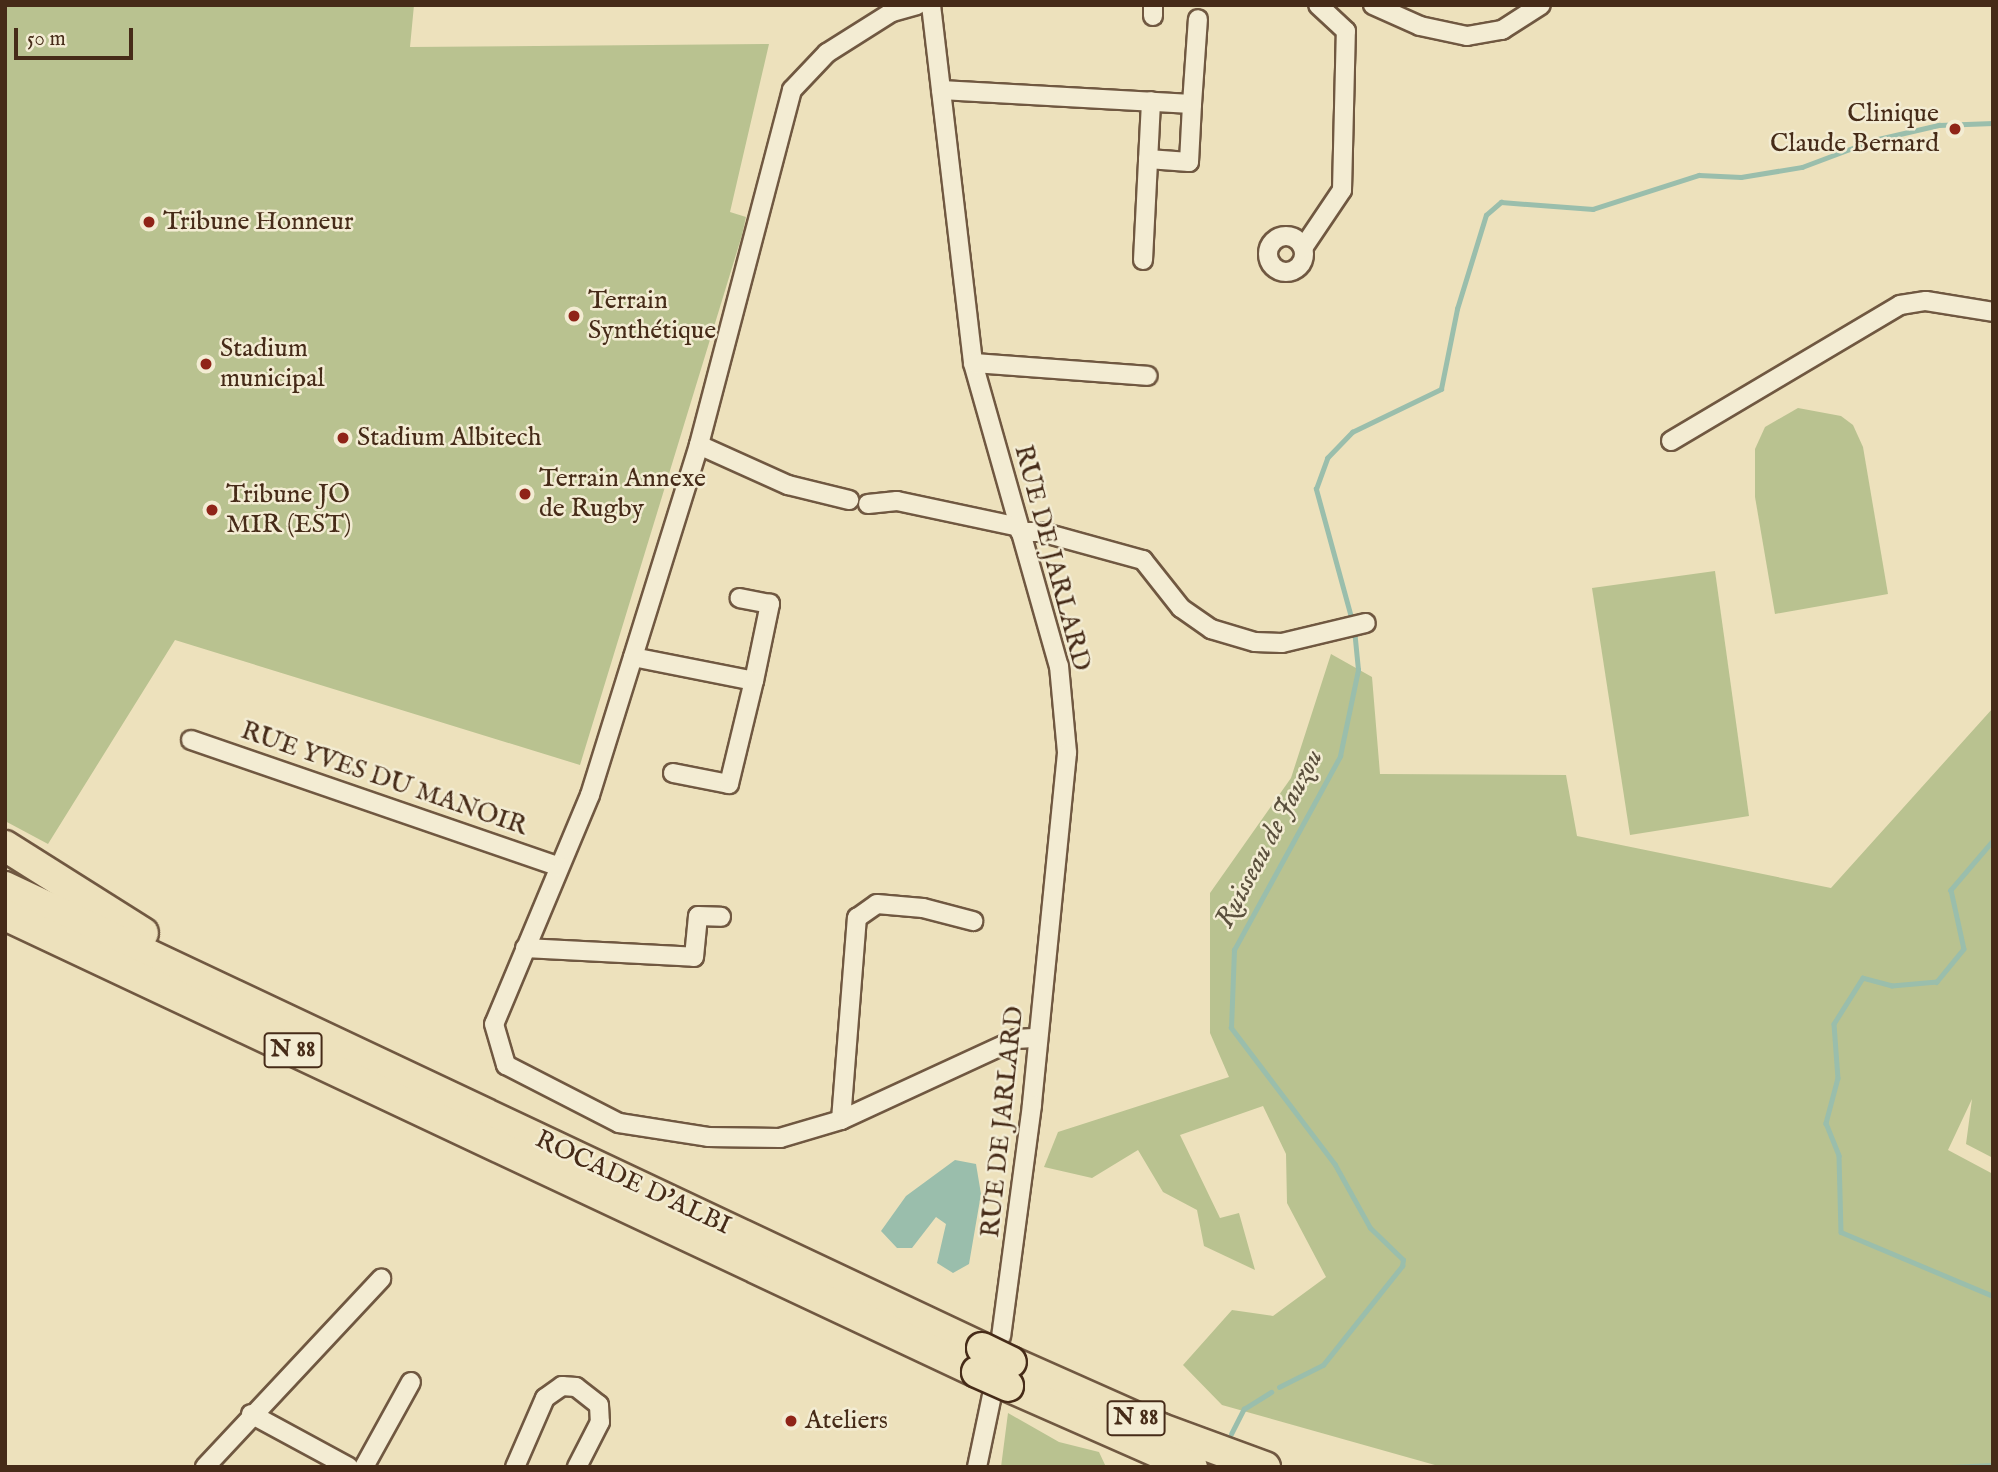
<!DOCTYPE html>
<meta charset="utf-8">
<style>
body{margin:0}
#map{position:relative;width:1998px;height:1472px;overflow:hidden;background:#ede1bc;font-family:"IM FELL English",serif}
div>[style]{position:absolute}
.green>*{inset:0;background:#b9c290}
.water>*{inset:0;background:#9abeac}
.stream>*{height:4.5px;margin:-2.25px;padding:0 2.25px;transform-origin:2.25px;border-radius:2.25px;background:#9abeac}
.roads{filter:drop-shadow(2px 0 #705841) drop-shadow(-2px 0 #705841) drop-shadow(0 2px #705841) drop-shadow(0 -2px #705841)}
.minor>*{height:18px;margin:-9px;padding:0 9px;transform-origin:9px;border-radius:9px;background:#f3ecd3}
.minor>.ring{margin:-9px;padding:0;box-sizing:content-box;background:none;border:18px solid #f3ecd3;border-radius:50%}
.trunk>*{height:30px;margin:-15px;padding:0 15px;transform-origin:15px;border-radius:15px;background:#ede1bc}
.bridges{filter:drop-shadow(2px 0 #462b18) drop-shadow(-2px 0 #462b18) drop-shadow(0 2px #462b18) drop-shadow(0 -2px #462b18)}
.trunk-bridge>*{height:30px;margin:-15px;padding:0 15px;transform-origin:15px;border-radius:15px;background:#ede1bc}
.dots>*{width:19px;height:19px;translate:-50% -50%;box-sizing:border-box;border:4px solid #f3ecd3;border-radius:50%}
span{translate:-50% -50%;white-space:nowrap;text-align:center;line-height:1.15;-webkit-text-stroke:5px #f3ecd3;paint-order:stroke}
.shield-label span{padding:2px 5px;background:#f3ecd3;border:2px solid;border-radius:5px;-webkit-text-stroke-width:0}
.shield-label{font-size:24px;color:#462b18;font-weight:700}
.poi-label{font-size:26px;color:#462b18}
.right{translate:-100% -50%;text-align:right}
.left{translate:0 -50%;text-align:left}
.street-label{font-size:26px;color:#462b18}
.water-label{font-size:28px;color:#5b503d;font-style:italic}
.frame{position:absolute;inset:0;border:7px solid #462b18;pointer-events:none}
.scale{position:absolute;left:14px;top:28px;width:119px;height:32px;box-sizing:border-box;border:4px solid #462b18;border-top:0;padding-left:9px;font-size:21px;line-height:24px;white-space:nowrap;color:#462b18;-webkit-text-stroke:5px #f3ecd3;paint-order:stroke}
</style>
<div id="map">
<div class="green">
<div style="clip-path:polygon(5px 5px,414px 5px,410px 47px,769px 44px,730px 212px,746px 217px,742px 235px,580px 765px,175px 640px,48px 844px,5px 821px)"></div>
<div style="clip-path:polygon(1798px 408px,1841px 416px,1853px 425px,1863px 447px,1888px 594px,1775px 614px,1755px 497px,1755px 449px,1765px 427px)"></div>
<div style="clip-path:polygon(1715px 571px,1749px 816px,1630px 835px,1592px 588px)"></div>
<div style="clip-path:polygon(1331px 654px,1372px 677px,1380px 774px,1566px 775px,1577px 836px,1831px 888px,1993px 708px,1993px 1158px,1966px 1144px,1972px 1099px,1948px 1150px,1993px 1174px,1993px 1467px,1442px 1467px,1222px 1405px,1183px 1365px,1232px 1310px,1273px 1316px,1326px 1277px,1287px 1203px,1286px 1154px,1263px 1106px,1180px 1135px,1220px 1218px,1239px 1213px,1255px 1270px,1204px 1246px,1197px 1210px,1163px 1192px,1138px 1150px,1092px 1178px,1044px 1167px,1058px 1132px,1229px 1077px,1210px 1033px,1210px 893px,1291px 778px)"></div>
<div style="clip-path:polygon(1008px 1413px,1059px 1442px,1099px 1452px,1106px 1467px,1001px 1467px)"></div>
</div>
<div class="water">
<div style="clip-path:polygon(955px 1160px,976px 1164px,981px 1194px,969px 1264px,953px 1273px,937px 1263px,946px 1224px,936px 1217px,912px 1248px,897px 1248px,881px 1231px,906px 1196px)"></div>
</div>
<div class="stream">
<div style="left:1352px;top:621px;width:137px;rotate:-105.3deg"></div>
<div style="left:1316px;top:489px;width:33px;rotate:-70deg"></div>
<div style="left:1327px;top:458px;width:36px;rotate:-46deg"></div>
<div style="left:1352px;top:432px;width:99px;rotate:-25.8deg"></div>
<div style="left:1441px;top:389px;width:82px;rotate:-78.7deg"></div>
<div style="left:1457px;top:309px;width:98px;rotate:-72.9deg"></div>
<div style="left:1486px;top:215px;width:20px;rotate:-41deg"></div>
<div style="left:1501px;top:202px;width:92px;rotate:4.4deg"></div>
<div style="left:1593px;top:209px;width:111px;rotate:-17.8deg"></div>
<div style="left:1699px;top:175px;width:42px;rotate:2.7deg"></div>
<div style="left:1741px;top:177px;width:62px;rotate:-9.3deg"></div>
<div style="left:1802px;top:167px;width:77px;rotate:-20.6deg"></div>
<div style="left:1874px;top:140px;width:67px;rotate:-13deg"></div>
<div style="left:1939px;top:125px;width:54px;rotate:-2.1deg"></div>
<div style="left:1993px;top:841px;width:65px;rotate:130.6deg"></div>
<div style="left:1951px;top:890px;width:60px;rotate:77.6deg"></div>
<div style="left:1964px;top:949px;width:43px;rotate:129.3deg"></div>
<div style="left:1937px;top:982px;width:45px;rotate:174.9deg"></div>
<div style="left:1892px;top:986px;width:30px;rotate:-165deg"></div>
<div style="left:1863px;top:978px;width:54px;rotate:122.2deg"></div>
<div style="left:1834px;top:1024px;width:54px;rotate:85.8deg"></div>
<div style="left:1838px;top:1078px;width:47px;rotate:104.9deg"></div>
<div style="left:1826px;top:1123px;width:35px;rotate:68deg"></div>
<div style="left:1839px;top:1156px;width:76px;rotate:88.5deg"></div>
<div style="left:1841px;top:1232px;width:165px;rotate:22.8deg"></div>
<div style="left:1279px;top:1387px;width:49px;rotate:-26.6deg"></div>
<div style="left:1323px;top:1365px;width:127px;rotate:-51.4deg"></div>
<div style="left:1402px;top:1266px;width:6px;rotate:-81deg"></div>
<div style="left:1403px;top:1260px;width:46px;rotate:-135.9deg"></div>
<div style="left:1370px;top:1228px;width:72px;rotate:-119.1deg"></div>
<div style="left:1335px;top:1165px;width:172px;rotate:-127.2deg"></div>
<div style="left:1231px;top:1028px;width:78px;rotate:-87.8deg"></div>
<div style="left:1234px;top:950px;width:221px;rotate:-61.3deg"></div>
<div style="left:1340px;top:756px;width:88px;rotate:-78.2deg"></div>
<div style="left:1358px;top:670px;width:41px;rotate:-95.6deg"></div>
<div style="left:1231px;top:1434px;width:28px;rotate:-63deg"></div>
<div style="left:1244px;top:1409px;width:32px;rotate:-32deg"></div>
<div style="left:1950px;top:1467px;width:43px;rotate:-2.7deg"></div>
</div>
<div class="roads">
<div class="minor">
<div style="left:917px;top:5px;width:26px;rotate:164deg"></div>
<div style="left:892px;top:12px;width:77px;rotate:147.8deg"></div>
<div style="left:827px;top:53px;width:51px;rotate:133.4deg"></div>
<div style="left:792px;top:90px;width:367px;rotate:104.7deg"></div>
<div style="left:699px;top:445px;width:367px;rotate:107.3deg"></div>
<div style="left:590px;top:795px;width:248px;rotate:112.7deg"></div>
<div style="left:494px;top:1024px;width:43px;rotate:73.7deg"></div>
<div style="left:506px;top:1065px;width:127px;rotate:27.2deg"></div>
<div style="left:619px;top:1123px;width:90px;rotate:8.9deg"></div>
<div style="left:708px;top:1137px;width:72px;rotate:0.8deg"></div>
<div style="left:780px;top:1138px;width:64px;rotate:-16.4deg"></div>
<div style="left:841px;top:1120px;width:193px;rotate:-24.8deg"></div>
<div style="left:1016px;top:1039px;width:22px;rotate:-3deg"></div>
<div style="left:931px;top:5px;width:360px;rotate:83.3deg"></div>
<div style="left:973px;top:363px;width:315px;rotate:74.2deg"></div>
<div style="left:1059px;top:666px;width:87px;rotate:84.7deg"></div>
<div style="left:1067px;top:753px;width:354px;rotate:95.7deg"></div>
<div style="left:1032px;top:1105px;width:233px;rotate:97.6deg"></div>
<div style="left:1373px;top:5px;width:51px;rotate:24.1deg"></div>
<div style="left:1420px;top:26px;width:48px;rotate:12deg"></div>
<div style="left:1467px;top:36px;width:36px;rotate:-10deg"></div>
<div style="left:1502px;top:30px;width:46px;rotate:-32.7deg"></div>
<div style="left:1153px;top:16px;width:11px;rotate:-90deg"></div>
<div style="left:941px;top:90px;width:251px;rotate:3.2deg"></div>
<div style="left:1192px;top:104px;width:85px;rotate:-86deg"></div>
<div style="left:1148px;top:159px;width:41px;rotate:4.2deg"></div>
<div style="left:1189px;top:162px;width:58px;rotate:-87deg"></div>
<div class="ring" style="left:1268px;top:236px;width:18px;height:18px"></div>
<div style="left:1303px;top:248px;width:70px;rotate:-56.1deg"></div>
<div style="left:1342px;top:190px;width:159px;rotate:-88.6deg"></div>
<div style="left:1346px;top:31px;width:38px;rotate:-137deg"></div>
<div style="left:1143px;top:260px;width:159px;rotate:-87.1deg"></div>
<div style="left:973px;top:363px;width:175px;rotate:4.2deg"></div>
<div style="left:1671px;top:441px;width:266px;rotate:-30.7deg"></div>
<div style="left:1900px;top:305px;width:26px;rotate:-9deg"></div>
<div style="left:1926px;top:301px;width:68px;rotate:9.3deg"></div>
<div style="left:699px;top:445px;width:98px;rotate:24.2deg"></div>
<div style="left:788px;top:485px;width:63px;rotate:13.8deg"></div>
<div style="left:868px;top:504px;width:29px;rotate:-6deg"></div>
<div style="left:897px;top:501px;width:125px;rotate:12deg"></div>
<div style="left:1020px;top:532px;width:21px"></div>
<div style="left:1041px;top:532px;width:106px;rotate:15.4deg"></div>
<div style="left:1143px;top:560px;width:61px;rotate:51.6deg"></div>
<div style="left:1181px;top:608px;width:37px;rotate:35deg"></div>
<div style="left:1211px;top:629px;width:46px;rotate:16.5deg"></div>
<div style="left:1255px;top:642px;width:27px;rotate:2deg"></div>
<div style="left:1282px;top:643px;width:86px;rotate:-13.4deg"></div>
<div style="left:633px;top:657px;width:123px;rotate:11.2deg"></div>
<div style="left:754px;top:681px;width:79px;rotate:-78.3deg"></div>
<div style="left:770px;top:604px;width:31px;rotate:-169deg"></div>
<div style="left:191px;top:740px;width:389px;rotate:19deg"></div>
<div style="left:673px;top:773px;width:57px;rotate:11.1deg"></div>
<div style="left:729px;top:784px;width:106px;rotate:-76.4deg"></div>
<div style="left:525px;top:948px;width:169px;rotate:3deg"></div>
<div style="left:694px;top:957px;width:41px;rotate:-84.4deg"></div>
<div style="left:698px;top:916px;width:23px;rotate:2deg"></div>
<div style="left:841px;top:1120px;width:203px;rotate:-85.5deg"></div>
<div style="left:857px;top:918px;width:24px;rotate:-35deg"></div>
<div style="left:877px;top:904px;width:46px;rotate:5deg"></div>
<div style="left:923px;top:908px;width:52px;rotate:14.6deg"></div>
<div style="left:251px;top:1414px;width:111px;rotate:28.4deg"></div>
<div style="left:205px;top:1467px;width:258px;rotate:-46.9deg"></div>
<div style="left:364px;top:1467px;width:97px;rotate:-61.1deg"></div>
<div style="left:515px;top:1467px;width:75px;rotate:-66.5deg"></div>
<div style="left:545px;top:1398px;width:21px;rotate:-35deg"></div>
<div style="left:562px;top:1386px;width:14px;rotate:4deg"></div>
<div style="left:576px;top:1387px;width:29px;rotate:38deg"></div>
<div style="left:599px;top:1405px;width:17px;rotate:87deg"></div>
<div style="left:600px;top:1422px;width:51px;rotate:117.1deg"></div>
<div style="left:977px;top:1467px;width:74px;rotate:-78.2deg"></div>
</div>
<div class="trunk">
<div style="left:5px;top:846px;width:163px;rotate:32.2deg"></div>
<div style="left:5px;top:887px;width:1080px;rotate:25.26deg"></div>
<div style="left:5px;top:915px;width:1074px;rotate:25.18deg"></div>
<div style="left:1011px;top:1362px;width:162px;rotate:24deg"></div>
<div style="left:1159px;top:1428px;width:113px;rotate:20.2deg"></div>
<div style="left:1008px;top:1386px;width:201px;rotate:23.8deg"></div>
</div>
</div>
<div class="bridges">
<div class="trunk-bridge">
<div style="left:982px;top:1348px;width:32px;rotate:26deg"></div>
<div style="left:977px;top:1372px;width:34px;rotate:24deg"></div>
</div>
</div>
<div class="dots">
<div style="left:1955px;top:129px;background:#8f2418"></div>
<div style="left:149px;top:222px;background:#8f2418"></div>
<div style="left:574px;top:316px;background:#8f2418"></div>
<div style="left:206px;top:364px;background:#8f2418"></div>
<div style="left:343px;top:438px;background:#8f2418"></div>
<div style="left:525px;top:494px;background:#8f2418"></div>
<div style="left:212px;top:510px;background:#8f2418"></div>
<div style="left:791px;top:1421px;background:#8f2418"></div>
</div>
<div class="shield-label">
<span style="left:293px;top:1050px">N 88</span>
<span style="left:1136px;top:1418px">N 88</span>
</div>
<div class="poi-label">
<span class="right" style="left:1939px;top:129px">Clinique<br>Claude Bernard</span>
<span class="left" style="left:163px;top:222px">Tribune Honneur</span>
<span class="left" style="left:588px;top:316px">Terrain<br>Synthétique</span>
<span class="left" style="left:220px;top:364px">Stadium<br>municipal</span>
<span class="left" style="left:357px;top:438px">Stadium Albitech</span>
<span class="left" style="left:539px;top:494px">Terrain Annexe<br>de Rugby</span>
<span class="left" style="left:226px;top:510px">Tribune JO<br>MIR (EST)</span>
<span class="left" style="left:805px;top:1421px">Ateliers</span>
</div>
<div class="street-label">
<span style="left:1052px;top:558px;rotate:75deg">RUE DE JARLARD</span>
<span style="left:384px;top:779px;rotate:19deg">RUE YVES DU MANOIR</span>
<span style="left:1003px;top:1122px;rotate:-84deg">RUE DE JARLARD</span>
<span style="left:633px;top:1183px;rotate:25deg">ROCADE D'ALBI</span>
</div>
<div class="water-label">
<span style="left:1270px;top:839px;rotate:-62deg">Ruisseau de Jauzou</span>
</div>
<div class="frame"></div>
<div class="scale">50 m</div>
</div>
